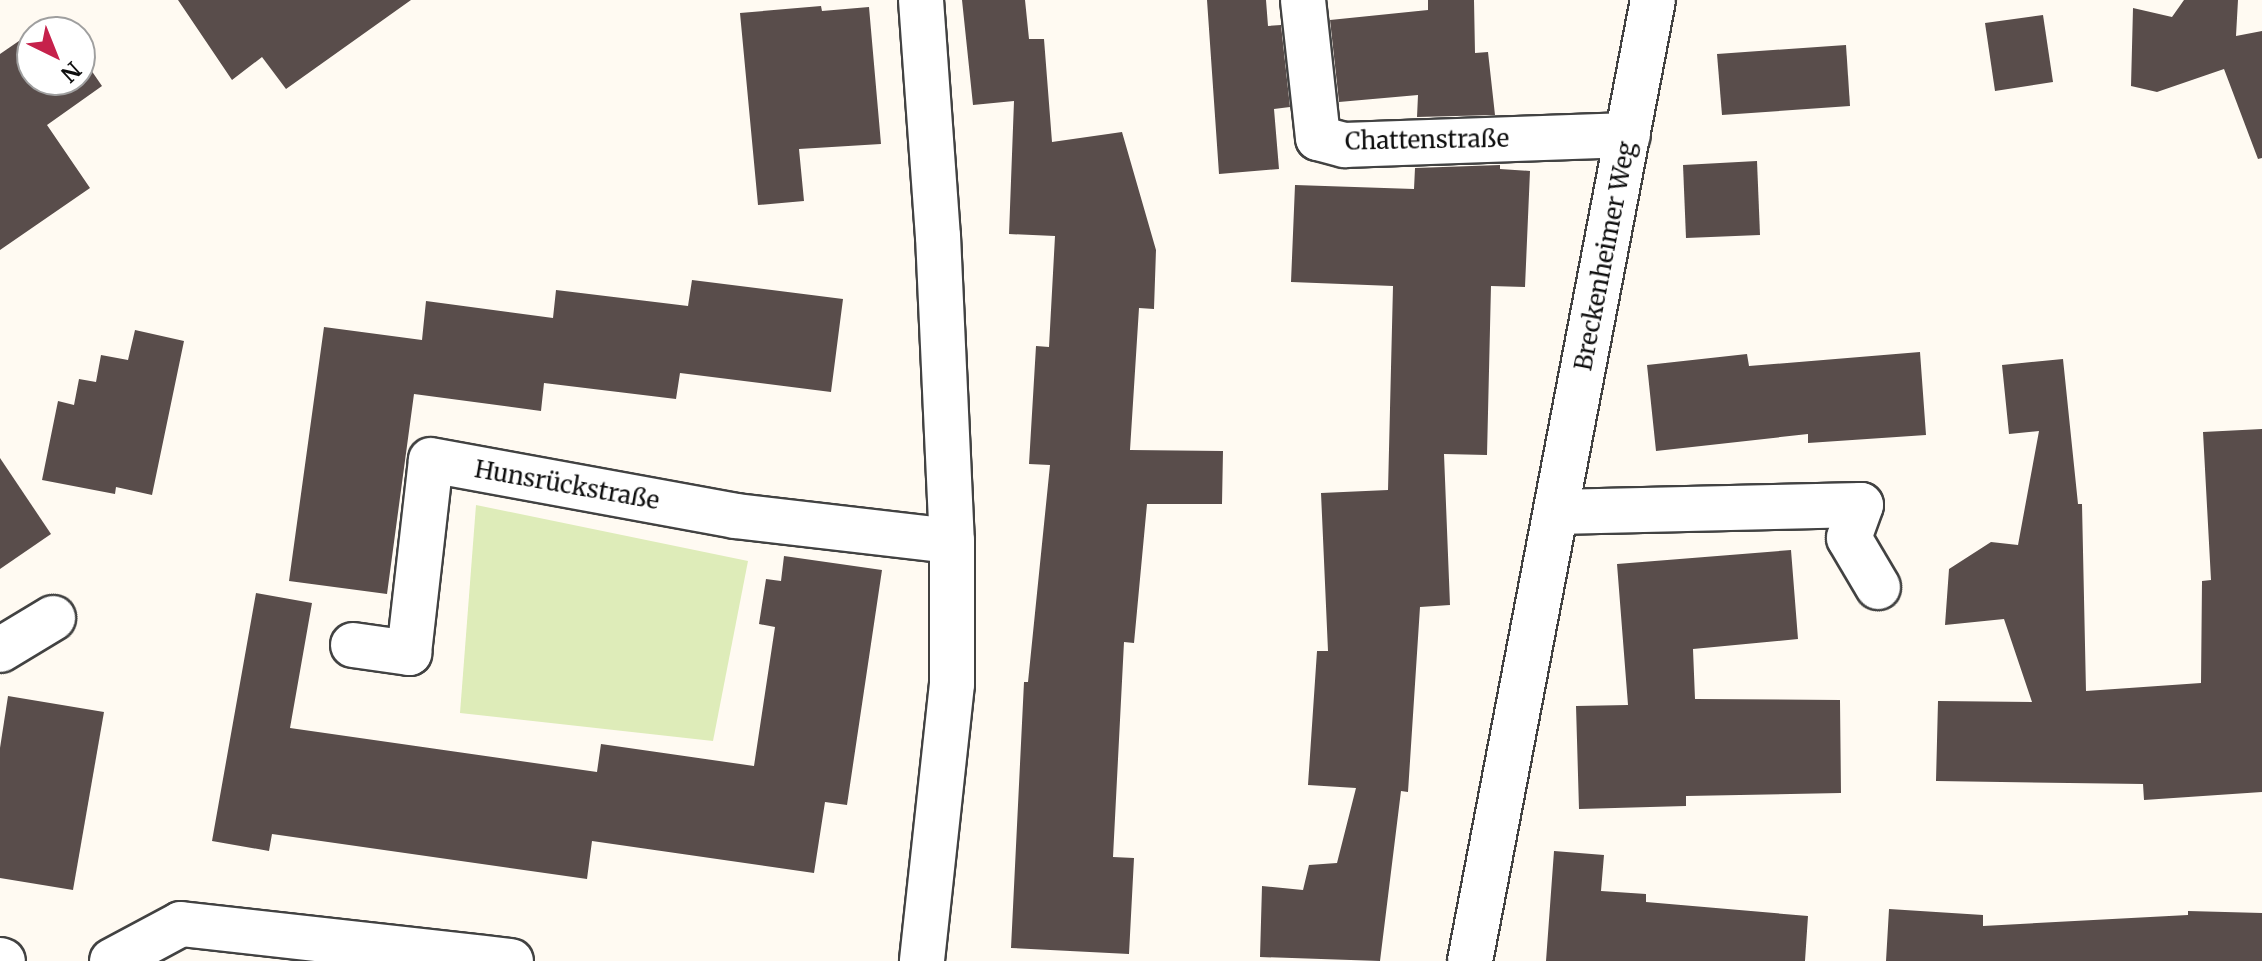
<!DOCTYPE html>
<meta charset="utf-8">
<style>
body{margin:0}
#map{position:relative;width:2262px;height:961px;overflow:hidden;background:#fffaf2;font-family:Merriweather,serif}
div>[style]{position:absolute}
.green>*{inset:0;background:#deecb9}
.building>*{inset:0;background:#594d4b}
.roads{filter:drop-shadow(2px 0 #424242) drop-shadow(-2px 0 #424242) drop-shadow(0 2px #424242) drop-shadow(0 -2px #424242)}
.minor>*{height:44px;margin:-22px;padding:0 22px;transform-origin:22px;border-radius:22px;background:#fff}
span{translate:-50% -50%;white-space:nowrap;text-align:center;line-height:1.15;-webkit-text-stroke:8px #fff;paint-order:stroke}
.street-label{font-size:24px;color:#0f0f0f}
.north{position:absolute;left:16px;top:16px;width:80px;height:80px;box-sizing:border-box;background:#fff;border:2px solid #9f9f9f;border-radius:50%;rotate:137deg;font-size:22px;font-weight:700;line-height:32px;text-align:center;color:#0f0f0f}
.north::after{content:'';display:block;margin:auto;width:28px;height:36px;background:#c6214b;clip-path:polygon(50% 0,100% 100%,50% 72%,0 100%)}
</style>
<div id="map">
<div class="green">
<div style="clip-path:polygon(476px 505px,748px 561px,713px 741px,460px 713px)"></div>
</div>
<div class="building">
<div style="clip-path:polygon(178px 0,411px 0,286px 89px,262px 57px,232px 80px)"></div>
<div style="clip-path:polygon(962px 0,1025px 0,1029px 39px,1044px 39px,1052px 142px,1122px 132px,1156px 250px,1154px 309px,1139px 308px,1130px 450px,1223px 451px,1222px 504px,1147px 504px,1134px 643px,1124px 642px,1113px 857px,1134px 858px,1129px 954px,1011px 948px,1024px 682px,1028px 682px,1050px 465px,1029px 464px,1036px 346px,1049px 347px,1055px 236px,1009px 234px,1014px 101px,973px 105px)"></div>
<div style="clip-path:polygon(1207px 0,1266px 0,1268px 26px,1281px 25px,1290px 107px,1274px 109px,1279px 169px,1219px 174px)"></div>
<div style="clip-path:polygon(1428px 0,1474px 0,1475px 53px,1488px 52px,1495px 115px,1417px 117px,1418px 95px,1339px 102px,1330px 20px,1428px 10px)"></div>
<div style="clip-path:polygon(2184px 0,2238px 0,2236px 36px,2262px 31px,2262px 158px,2258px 159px,2224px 69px,2157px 92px,2131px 86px,2133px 8px,2172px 17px)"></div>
<div style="clip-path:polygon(821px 6px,822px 11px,869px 7px,881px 144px,799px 149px,804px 201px,758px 205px,740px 13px)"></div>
<div style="clip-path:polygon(2043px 15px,2053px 82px,1995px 91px,1985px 23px)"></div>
<div style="clip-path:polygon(32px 32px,32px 80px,80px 80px,80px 54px,102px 86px,47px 125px,90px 188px,0 250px,0 54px)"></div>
<div style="clip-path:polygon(1846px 45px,1850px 106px,1722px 115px,1717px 54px)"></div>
<div style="clip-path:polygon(1757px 161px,1760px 235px,1686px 238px,1683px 165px)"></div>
<div style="clip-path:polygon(1500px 165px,1500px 169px,1530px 171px,1525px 287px,1491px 286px,1487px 455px,1444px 454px,1450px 605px,1420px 607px,1408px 792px,1401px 791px,1380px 961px,1260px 957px,1262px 886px,1303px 890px,1309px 865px,1337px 863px,1356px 788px,1308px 785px,1317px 651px,1328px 651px,1321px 493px,1388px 490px,1393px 286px,1291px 282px,1295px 185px,1414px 189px,1415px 168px)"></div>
<div style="clip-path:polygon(692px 280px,843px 299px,831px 392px,680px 373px,676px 399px,544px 383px,541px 411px,414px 394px,387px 594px,289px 581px,324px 327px,422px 340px,426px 301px,553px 318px,556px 290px,688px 306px)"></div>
<div style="clip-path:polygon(135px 330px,184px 341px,152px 495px,116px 487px,115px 494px,42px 480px,58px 401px,74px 405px,79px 379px,96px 382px,101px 355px,128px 360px)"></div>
<div style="clip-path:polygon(1920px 352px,1926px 435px,1808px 443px,1808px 434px,1656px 451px,1647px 365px,1747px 354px,1749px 366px)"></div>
<div style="clip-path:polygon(2063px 359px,2078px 504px,2082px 504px,2086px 691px,2201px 683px,2202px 581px,2211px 580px,2203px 432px,2262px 429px,2262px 792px,2144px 800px,2143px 784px,1936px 781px,1938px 701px,2032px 702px,2004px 619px,1945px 625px,1949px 569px,1991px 542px,2018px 545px,2039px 431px,2009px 434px,2002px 365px)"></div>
<div style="clip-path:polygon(0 458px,51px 534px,0 569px)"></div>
<div style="clip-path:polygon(1791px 550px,1798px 639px,1693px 649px,1695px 699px,1840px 700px,1841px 793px,1686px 796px,1686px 806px,1579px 809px,1576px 706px,1628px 705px,1617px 564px)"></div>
<div style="clip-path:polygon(784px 556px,882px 570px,847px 805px,825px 802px,814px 873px,592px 841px,587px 879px,272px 834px,269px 851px,212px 841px,256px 593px,312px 603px,290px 728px,597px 772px,601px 744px,754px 766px,775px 627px,759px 624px,766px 579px,781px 581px)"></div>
<div style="clip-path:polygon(8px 696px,104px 712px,73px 890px,0 878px,0 748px)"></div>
<div style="clip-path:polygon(1554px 851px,1604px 855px,1601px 891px,1646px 894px,1646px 902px,1808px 916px,1805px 961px,1546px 961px)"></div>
<div style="clip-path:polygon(1889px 909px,1983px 915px,1983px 926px,2188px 915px,2188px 911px,2262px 913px,2262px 961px,1886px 961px)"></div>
</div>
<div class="roads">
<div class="minor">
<div style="left:921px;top:0;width:237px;rotate:85.9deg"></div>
<div style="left:938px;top:236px;width:305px;rotate:87.4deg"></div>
<div style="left:952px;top:541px;width:143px;rotate:90deg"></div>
<div style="left:952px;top:684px;width:279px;rotate:96.2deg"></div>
<div style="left:1303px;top:0;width:139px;rotate:83.8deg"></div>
<div style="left:1318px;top:138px;width:28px;rotate:15deg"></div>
<div style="left:1345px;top:145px;width:283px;rotate:-2deg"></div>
<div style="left:1556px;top:512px;width:305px;rotate:-1.3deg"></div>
<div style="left:1861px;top:505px;width:35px;rotate:110deg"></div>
<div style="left:1849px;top:538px;width:57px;rotate:59.4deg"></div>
<div style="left:353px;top:645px;width:57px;rotate:8.1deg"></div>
<div style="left:409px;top:653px;width:194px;rotate:-83.5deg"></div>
<div style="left:431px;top:460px;width:309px;rotate:10.4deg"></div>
<div style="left:735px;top:516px;width:218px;rotate:6.6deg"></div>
<div style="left:0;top:650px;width:62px;rotate:-31.1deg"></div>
<div style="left:0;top:960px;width:3px;rotate:18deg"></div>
<div style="left:112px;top:961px;width:78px;rotate:-28.2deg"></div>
<div style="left:181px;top:924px;width:332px;rotate:6.4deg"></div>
<div style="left:1470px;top:961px;width:978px;rotate:-79.22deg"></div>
</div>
</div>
<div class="street-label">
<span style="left:1427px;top:140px;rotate:-1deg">Chattenstraße</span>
<span style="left:1605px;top:256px;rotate:-79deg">Breckenheimer Weg</span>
<span style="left:567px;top:485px;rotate:10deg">Hunsrückstraße</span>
</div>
<div class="north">N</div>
</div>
